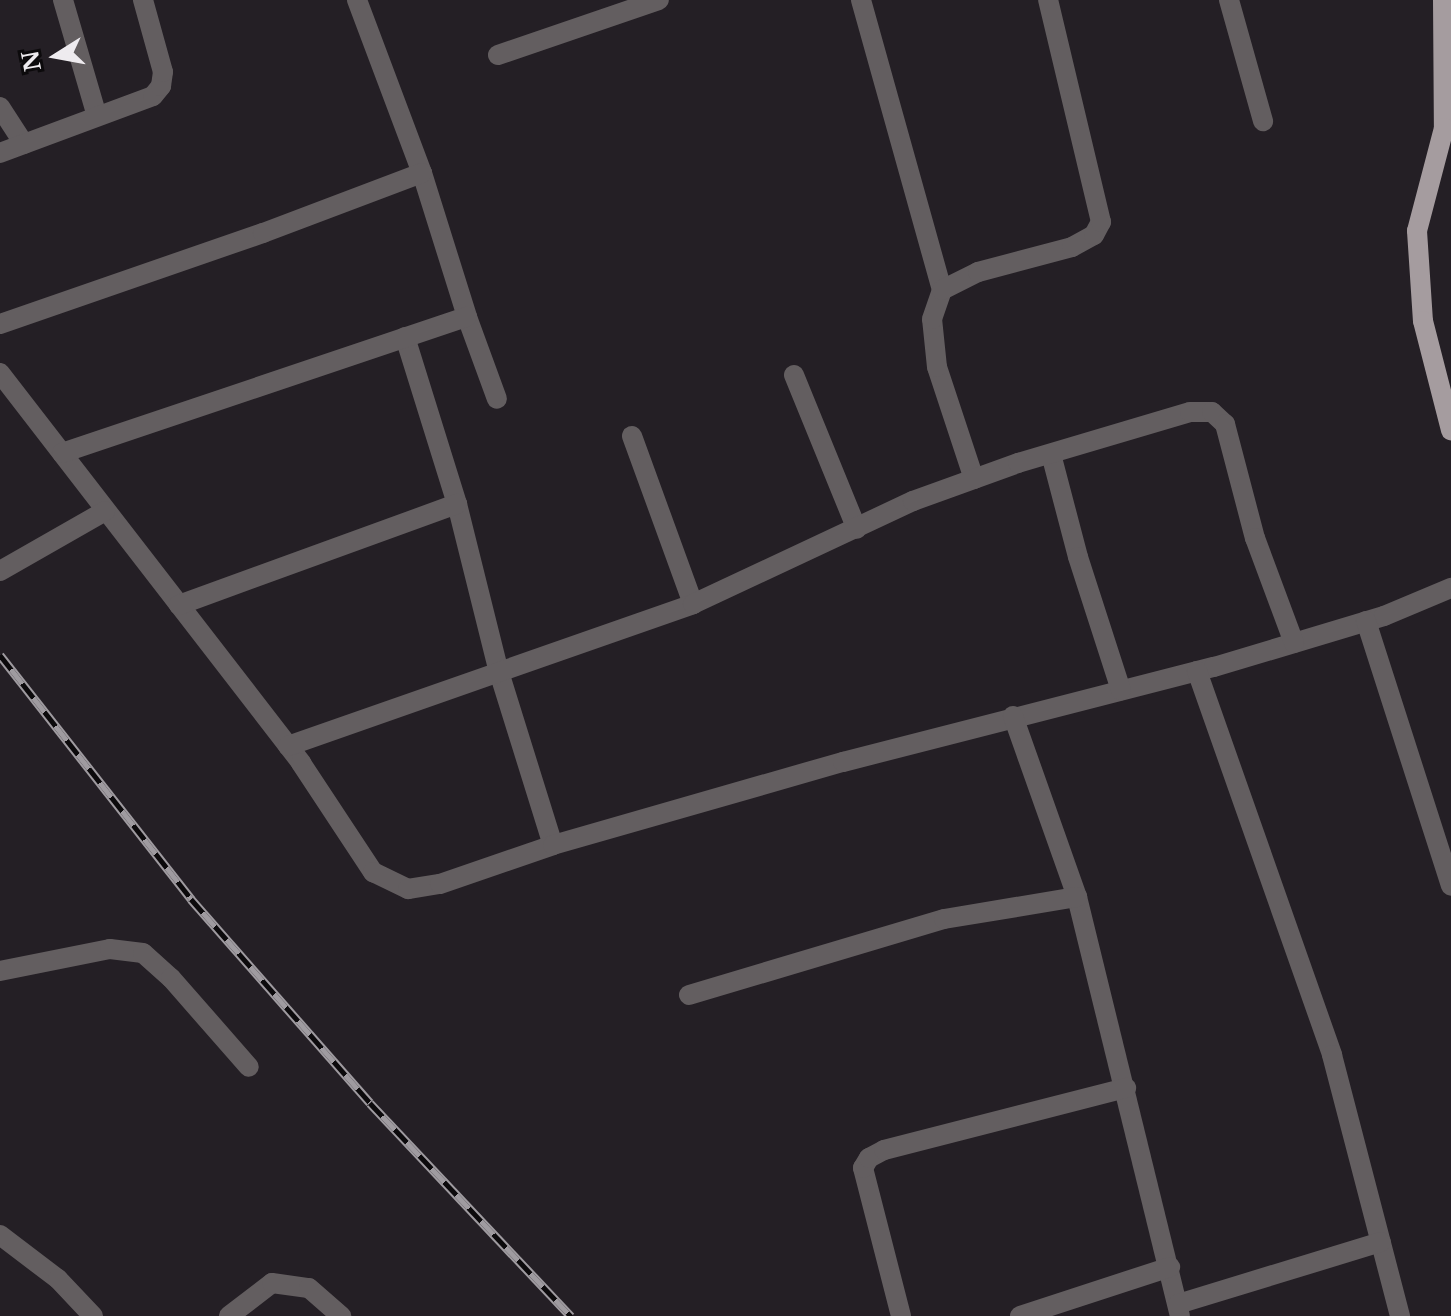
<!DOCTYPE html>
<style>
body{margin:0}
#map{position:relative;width:1451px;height:1316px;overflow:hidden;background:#241f25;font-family:"Libre Baskerville",serif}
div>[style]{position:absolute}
.minor>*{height:20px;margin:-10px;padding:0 10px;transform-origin:10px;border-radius:10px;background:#635e60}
.primary>*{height:20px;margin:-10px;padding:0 10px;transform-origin:10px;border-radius:10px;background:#a59c9f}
.rail>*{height:9px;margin-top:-4.5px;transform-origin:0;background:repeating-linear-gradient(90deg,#0c0a0c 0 18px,#9f9ba0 0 36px);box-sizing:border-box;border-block:2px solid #9f9ba0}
span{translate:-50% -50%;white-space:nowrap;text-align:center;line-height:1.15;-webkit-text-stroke:6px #0c0a0c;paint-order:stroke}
.north{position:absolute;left:16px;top:16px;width:80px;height:80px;-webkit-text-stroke:6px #0c0a0c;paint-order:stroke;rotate:259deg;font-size:22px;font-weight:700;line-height:32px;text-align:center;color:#eeebef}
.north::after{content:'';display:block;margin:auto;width:28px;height:36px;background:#eeebef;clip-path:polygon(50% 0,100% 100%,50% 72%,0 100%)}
</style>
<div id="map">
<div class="minor">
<div style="left:63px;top:0;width:121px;rotate:73.7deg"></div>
<div style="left:357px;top:0;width:185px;rotate:69.4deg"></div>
<div style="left:422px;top:173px;width:151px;rotate:72.6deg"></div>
<div style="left:467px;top:317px;width:87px;rotate:69.9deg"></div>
<div style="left:861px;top:0;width:301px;rotate:74.4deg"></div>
<div style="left:1229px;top:0;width:126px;rotate:74.3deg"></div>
<div style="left:498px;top:55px;width:170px;rotate:-18.9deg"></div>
<div style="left:0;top:107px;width:44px;rotate:57deg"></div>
<div style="left:0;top:153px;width:163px;rotate:-20.4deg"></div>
<div style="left:153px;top:96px;width:13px;rotate:-51deg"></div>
<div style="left:161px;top:86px;width:14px;rotate:-82deg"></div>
<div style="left:163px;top:72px;width:75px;rotate:-105.5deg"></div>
<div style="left:0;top:324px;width:278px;rotate:-19.1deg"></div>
<div style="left:263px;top:233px;width:170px;rotate:-20.7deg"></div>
<div style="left:405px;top:337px;width:175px;rotate:72.7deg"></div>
<div style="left:457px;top:504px;width:173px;rotate:76deg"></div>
<div style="left:499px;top:672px;width:181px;rotate:72.7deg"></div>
<div style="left:0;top:373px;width:493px;rotate:52.3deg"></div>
<div style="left:301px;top:763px;width:131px;rotate:56.6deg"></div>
<div style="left:373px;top:872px;width:39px;rotate:26deg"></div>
<div style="left:408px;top:889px;width:32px;rotate:-9deg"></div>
<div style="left:440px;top:884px;width:120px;rotate:-19deg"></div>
<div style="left:553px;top:845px;width:302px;rotate:-16deg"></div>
<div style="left:843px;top:762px;width:383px;rotate:-14.4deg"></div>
<div style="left:1214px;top:667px;width:177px;rotate:-16.7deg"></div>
<div style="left:1384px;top:616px;width:73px;rotate:-22.7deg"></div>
<div style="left:794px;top:375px;width:166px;rotate:67.8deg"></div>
<div style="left:632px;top:436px;width:179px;rotate:70deg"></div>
<div style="left:62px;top:453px;width:427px;rotate:-18.6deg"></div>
<div style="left:1051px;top:454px;width:106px;rotate:75.3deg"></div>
<div style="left:1078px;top:557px;width:140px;rotate:72.1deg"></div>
<div style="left:974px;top:479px;width:118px;rotate:-108.3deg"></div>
<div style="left:937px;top:367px;width:48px;rotate:-95.9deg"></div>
<div style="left:932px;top:319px;width:31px;rotate:-71deg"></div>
<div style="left:942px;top:290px;width:40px;rotate:-26.6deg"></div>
<div style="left:978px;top:272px;width:97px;rotate:-14.9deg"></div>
<div style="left:1072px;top:247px;width:25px;rotate:-29deg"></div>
<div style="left:1094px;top:235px;width:15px;rotate:-62deg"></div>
<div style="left:1101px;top:222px;width:228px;rotate:-103.4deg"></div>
<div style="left:0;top:571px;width:121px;rotate:-29.7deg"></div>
<div style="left:179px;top:605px;width:296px;rotate:-20deg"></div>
<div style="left:1366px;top:621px;width:278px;rotate:72.2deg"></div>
<div style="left:1197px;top:671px;width:407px;rotate:70.6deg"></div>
<div style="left:1332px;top:1055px;width:270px;rotate:75.4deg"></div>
<div style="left:1013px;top:716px;width:192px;rotate:70.5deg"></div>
<div style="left:1077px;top:897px;width:431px;rotate:76.2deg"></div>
<div style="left:288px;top:746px;width:429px;rotate:-19.3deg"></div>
<div style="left:693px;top:604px;width:243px;rotate:-25.1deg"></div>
<div style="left:913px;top:501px;width:112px;rotate:-19.9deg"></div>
<div style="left:1018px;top:463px;width:179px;rotate:-16.5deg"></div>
<div style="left:1190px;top:412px;width:22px"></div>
<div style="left:1212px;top:412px;width:18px;rotate:43deg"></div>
<div style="left:1225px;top:424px;width:118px;rotate:75.3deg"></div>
<div style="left:1255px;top:538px;width:112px;rotate:69.6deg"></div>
<div style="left:0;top:971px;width:112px;rotate:-11.3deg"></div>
<div style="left:110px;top:949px;width:33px;rotate:7deg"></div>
<div style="left:143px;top:953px;width:38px;rotate:42deg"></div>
<div style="left:171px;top:978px;width:118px;rotate:48.8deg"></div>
<div style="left:689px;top:995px;width:266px;rotate:-16.6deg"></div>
<div style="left:944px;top:919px;width:135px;rotate:-9.4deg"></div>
<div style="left:0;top:1235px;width:73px;rotate:37.2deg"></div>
<div style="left:58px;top:1279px;width:51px;rotate:46.6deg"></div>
<div style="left:1178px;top:1304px;width:212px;rotate:-17deg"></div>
<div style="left:229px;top:1316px;width:54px;rotate:-37.5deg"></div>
<div style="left:272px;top:1283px;width:37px;rotate:8deg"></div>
<div style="left:309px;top:1288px;width:43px;rotate:41.2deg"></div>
<div style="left:901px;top:1316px;width:153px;rotate:-104.4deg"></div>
<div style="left:863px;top:1168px;width:12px;rotate:-59deg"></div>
<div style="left:869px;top:1158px;width:17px;rotate:-28deg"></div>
<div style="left:884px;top:1150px;width:250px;rotate:-14.4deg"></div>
<div style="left:1020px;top:1316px;width:158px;rotate:-18.1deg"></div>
</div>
<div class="primary">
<div style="left:1443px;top:0;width:128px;rotate:89.6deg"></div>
<div style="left:1444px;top:128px;width:106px;rotate:104.7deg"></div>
<div style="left:1417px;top:231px;width:90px;rotate:86.2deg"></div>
<div style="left:1423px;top:321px;width:113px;rotate:75.6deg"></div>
</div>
<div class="rail">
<div style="left:0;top:655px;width:310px;rotate:51.9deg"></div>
<div style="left:191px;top:899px;width:271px;rotate:48.7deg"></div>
<div style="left:370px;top:1103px;width:293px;rotate:46.7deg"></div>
</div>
<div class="north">N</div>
</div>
